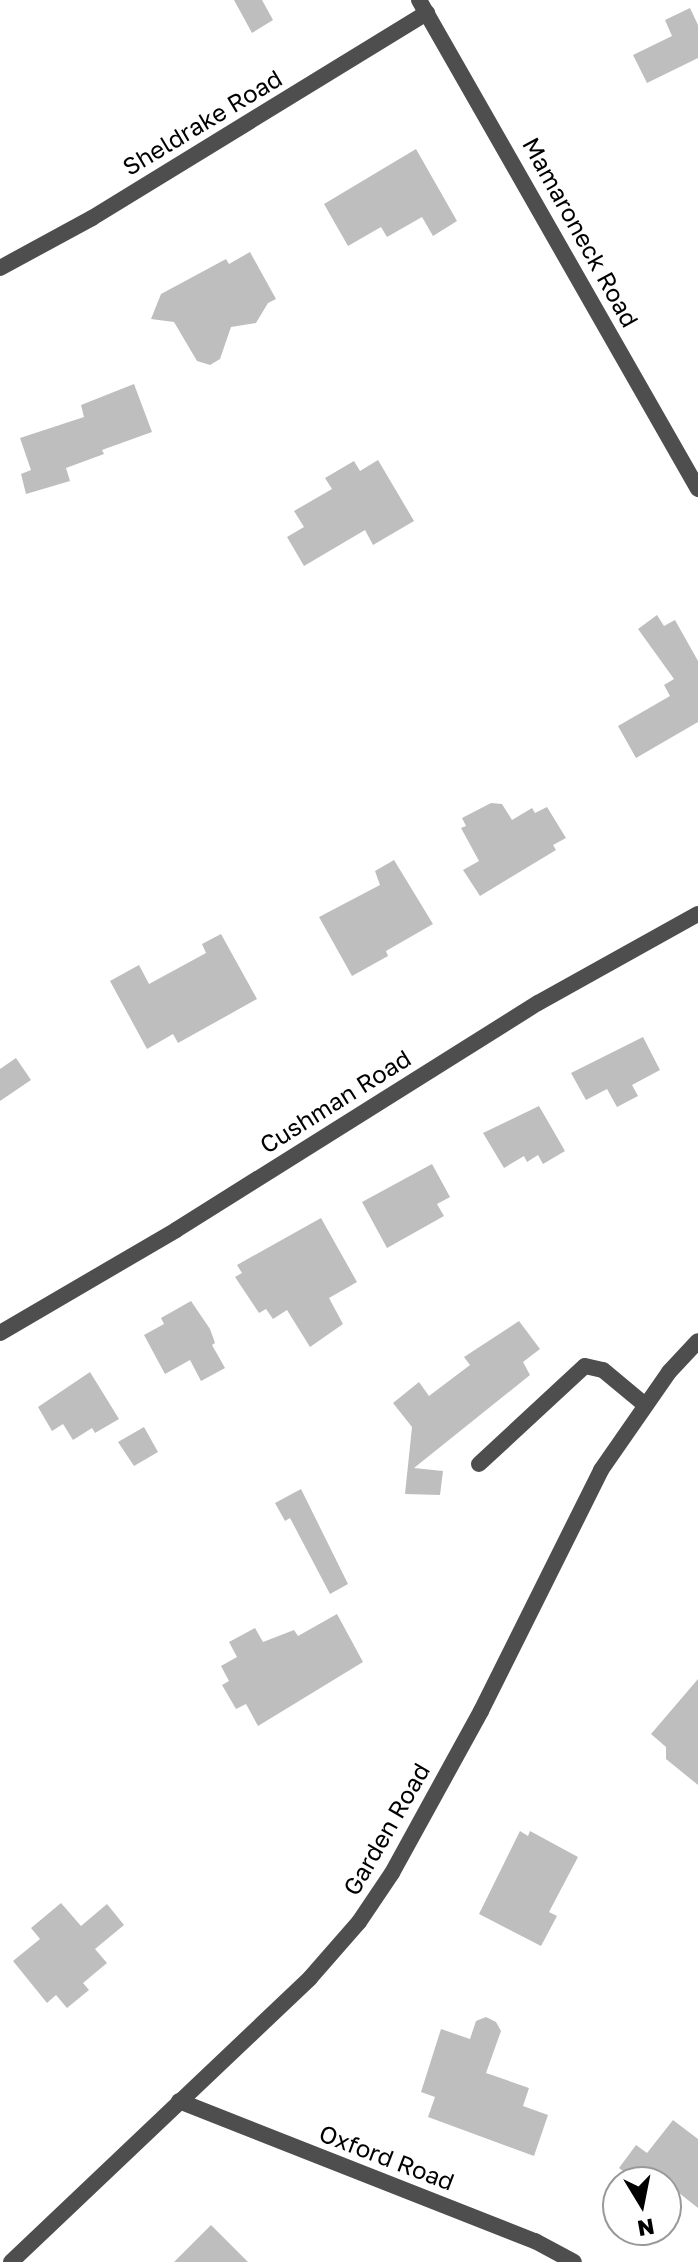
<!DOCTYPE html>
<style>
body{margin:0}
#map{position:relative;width:698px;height:2262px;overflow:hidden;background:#fff;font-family:"Golos Text",sans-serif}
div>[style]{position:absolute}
.building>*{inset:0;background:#bebebe}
.service>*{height:16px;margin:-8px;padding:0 8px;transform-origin:8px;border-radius:8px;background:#4e4e4e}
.minor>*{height:16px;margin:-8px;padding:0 8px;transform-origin:8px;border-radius:8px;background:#4e4e4e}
.tertiary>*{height:16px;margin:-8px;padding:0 8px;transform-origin:8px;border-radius:8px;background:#4e4e4e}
span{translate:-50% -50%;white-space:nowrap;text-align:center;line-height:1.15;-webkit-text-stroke:7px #fff;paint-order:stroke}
.street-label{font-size:24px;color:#000}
.north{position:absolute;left:602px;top:2166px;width:80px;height:80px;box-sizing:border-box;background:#fff;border:2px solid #999;border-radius:50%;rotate:170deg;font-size:22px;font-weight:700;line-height:32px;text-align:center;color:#000}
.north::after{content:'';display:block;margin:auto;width:28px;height:36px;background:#000;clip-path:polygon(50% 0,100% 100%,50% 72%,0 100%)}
</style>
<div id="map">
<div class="building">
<div style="clip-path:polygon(234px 0,262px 0,273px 20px,252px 33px)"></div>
<div style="clip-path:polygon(690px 8px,698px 25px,698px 58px,647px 83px,633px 55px,672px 36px,665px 20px)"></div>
<div style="clip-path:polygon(416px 149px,457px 221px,433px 236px,422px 217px,387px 237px,381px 227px,348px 246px,324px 204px)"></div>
<div style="clip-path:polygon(250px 252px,276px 299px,268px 303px,256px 323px,231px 327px,220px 359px,210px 365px,197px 361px,174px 322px,151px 319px,161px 294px,226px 259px,229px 264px)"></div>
<div style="clip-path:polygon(134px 384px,152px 432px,102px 450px,104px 454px,66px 468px,70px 481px,26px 494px,21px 474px,31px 470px,20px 438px,84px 417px,81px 405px)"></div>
<div style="clip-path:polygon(378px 460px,414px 521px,373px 545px,365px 530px,304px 566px,287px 537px,304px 527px,294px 511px,332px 489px,325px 478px,354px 461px,360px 471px)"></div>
<div style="clip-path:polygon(657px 615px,664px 626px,675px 620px,698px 661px,698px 722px,636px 758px,618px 726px,670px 696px,664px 685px,674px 679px,638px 629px)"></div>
<div style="clip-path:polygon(491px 803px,502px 804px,512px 820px,532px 808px,535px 813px,547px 807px,566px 838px,553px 845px,556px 850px,480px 896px,463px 870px,479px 861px,461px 828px,466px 826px,462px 818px)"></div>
<div style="clip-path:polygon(394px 860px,433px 924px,386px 951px,388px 956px,352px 976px,319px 917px,380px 885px,375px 871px)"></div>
<div style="clip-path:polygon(221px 934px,257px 999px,178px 1043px,173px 1034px,147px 1049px,110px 981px,139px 965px,149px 984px,206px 953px,202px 944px)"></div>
<div style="clip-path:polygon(643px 1037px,660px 1070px,632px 1085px,638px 1096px,617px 1107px,607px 1089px,586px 1100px,571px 1073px)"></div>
<div style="clip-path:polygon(16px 1058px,31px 1080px,0 1101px,0 1069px)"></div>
<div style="clip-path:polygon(539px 1106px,565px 1151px,543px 1164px,538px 1155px,527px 1162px,524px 1156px,504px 1168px,483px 1133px)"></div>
<div style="clip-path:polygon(432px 1164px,450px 1197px,437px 1204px,444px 1216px,387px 1248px,362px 1202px)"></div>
<div style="clip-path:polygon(321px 1218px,357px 1282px,329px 1298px,343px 1324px,310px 1347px,287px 1310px,273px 1319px,266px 1309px,259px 1313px,235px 1277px,242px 1273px,237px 1265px)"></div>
<div style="clip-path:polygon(191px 1301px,210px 1329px,215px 1343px,212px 1345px,225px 1368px,201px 1381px,190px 1360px,165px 1374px,144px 1335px,164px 1324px,161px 1318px)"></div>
<div style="clip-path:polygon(519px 1321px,540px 1349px,523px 1362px,530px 1375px,414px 1468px,443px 1471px,440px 1495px,405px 1494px,412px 1427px,393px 1403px,419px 1382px,429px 1396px,470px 1365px,464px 1357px)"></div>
<div style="clip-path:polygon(90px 1372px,119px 1419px,95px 1433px,92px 1428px,73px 1440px,63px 1424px,52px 1431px,38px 1407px)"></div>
<div style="clip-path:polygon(144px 1427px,158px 1452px,134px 1466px,118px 1442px)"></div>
<div style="clip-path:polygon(301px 1489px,348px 1584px,330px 1594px,290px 1518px,285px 1521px,275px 1503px)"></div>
<div style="clip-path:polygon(337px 1614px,363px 1662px,258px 1726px,246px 1704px,236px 1709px,222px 1685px,229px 1681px,221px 1666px,237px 1657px,229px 1642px,255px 1628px,263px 1642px,294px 1630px,298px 1636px)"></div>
<div style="clip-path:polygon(698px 1679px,698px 1785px,666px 1759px,666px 1747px,651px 1734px)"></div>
<div style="clip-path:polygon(520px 1831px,528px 1836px,530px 1831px,578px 1857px,549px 1912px,557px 1916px,541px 1946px,479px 1914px)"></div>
<div style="clip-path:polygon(61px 1903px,81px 1926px,107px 1904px,124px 1925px,95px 1949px,107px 1963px,83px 1983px,89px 1990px,67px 2008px,56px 1995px,47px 2003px,13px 1961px,40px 1939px,31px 1928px)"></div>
<div style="clip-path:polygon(486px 2017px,496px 2022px,501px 2031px,486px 2073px,529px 2088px,523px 2106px,548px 2115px,534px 2156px,428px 2117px,435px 2097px,421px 2092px,441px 2029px,470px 2039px,476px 2021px)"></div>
<div style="clip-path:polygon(673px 2120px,698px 2139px,698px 2208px,650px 2170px,637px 2182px,619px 2168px,636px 2145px,647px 2153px)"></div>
<div style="clip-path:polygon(211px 2225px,248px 2262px,174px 2262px)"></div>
</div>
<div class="service">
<div style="left:479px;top:1464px;width:144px;rotate:-42.8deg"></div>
<div style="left:585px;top:1366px;width:18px;rotate:13deg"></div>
<div style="left:603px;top:1370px;width:53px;rotate:39.7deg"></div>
</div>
<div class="minor">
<div style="left:0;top:268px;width:105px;rotate:-28.5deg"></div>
<div style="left:92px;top:218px;width:393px;rotate:-31.5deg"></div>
<div style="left:0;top:1333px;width:204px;rotate:-30.3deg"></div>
<div style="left:176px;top:1230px;width:427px;rotate:-32.1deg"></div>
<div style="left:538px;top:1003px;width:183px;rotate:-29.1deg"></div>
<div style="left:179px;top:2101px;width:383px;rotate:21.5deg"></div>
<div style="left:535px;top:2241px;width:44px;rotate:28.3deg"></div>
</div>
<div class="tertiary">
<div style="left:419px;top:0;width:563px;rotate:60.29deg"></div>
<div style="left:11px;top:2262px;width:412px;rotate:-43.5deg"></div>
<div style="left:310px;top:1978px;width:74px;rotate:-48.8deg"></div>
<div style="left:359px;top:1922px;width:59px;rotate:-56deg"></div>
<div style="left:392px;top:1873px;width:185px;rotate:-61.2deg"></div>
<div style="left:481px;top:1711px;width:269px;rotate:-63.5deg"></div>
<div style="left:601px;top:1470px;width:119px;rotate:-55.2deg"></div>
<div style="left:669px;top:1372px;width:42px;rotate:-46.9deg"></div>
</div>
<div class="street-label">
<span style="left:202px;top:122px;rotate:-31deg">Sheldrake Road</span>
<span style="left:581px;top:232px;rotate:61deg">Mamaroneck Road</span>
<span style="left:335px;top:1101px;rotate:-32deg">Cushman Road</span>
<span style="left:386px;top:1829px;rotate:-60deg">Garden Road</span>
<span style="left:387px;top:2157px;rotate:21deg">Oxford Road</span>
</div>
<div class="north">N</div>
</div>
